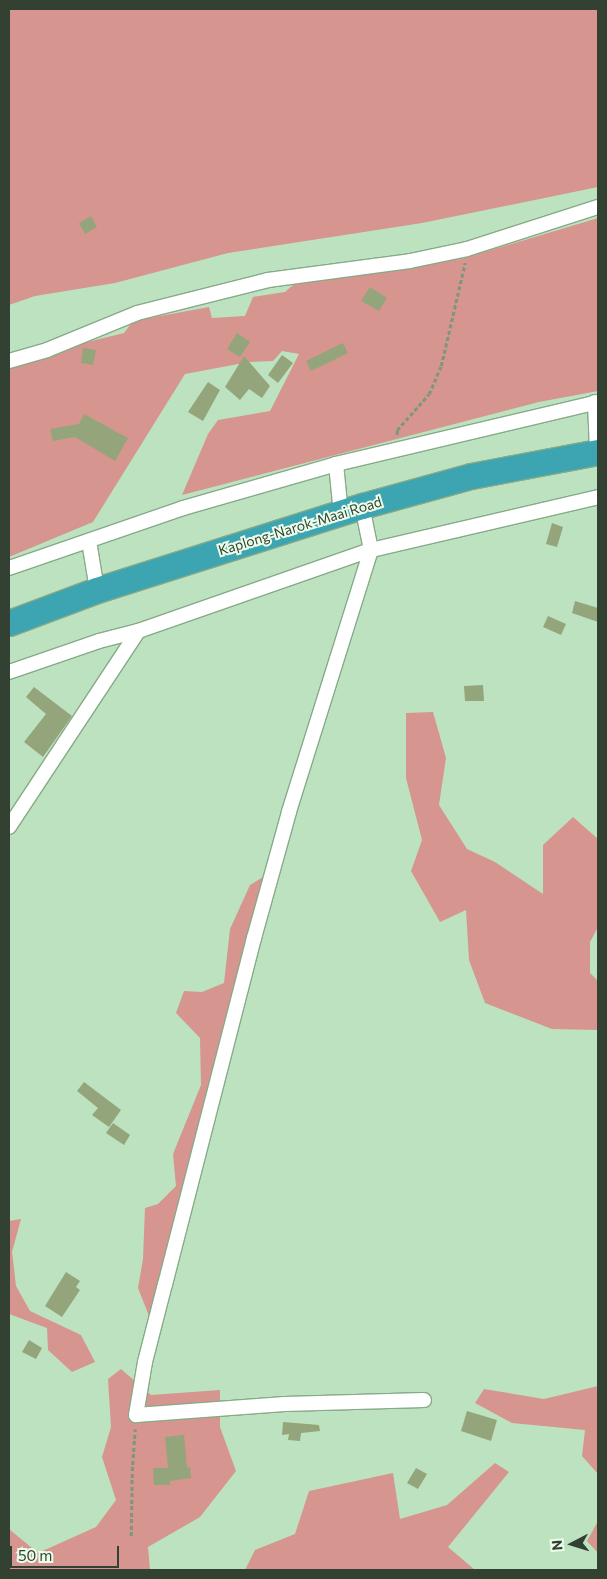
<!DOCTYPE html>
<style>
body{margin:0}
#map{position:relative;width:607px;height:1579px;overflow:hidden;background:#bde2bf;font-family:Commissioner,sans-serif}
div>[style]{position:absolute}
.green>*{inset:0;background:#d6958e}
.building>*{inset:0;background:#94a57b}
.path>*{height:2.5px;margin-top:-1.25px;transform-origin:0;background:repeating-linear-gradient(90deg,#7c977d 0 4px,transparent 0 6.5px)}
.roads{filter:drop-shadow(1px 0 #87aa88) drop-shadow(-1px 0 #87aa88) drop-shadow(0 1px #87aa88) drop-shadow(0 -1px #87aa88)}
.street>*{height:14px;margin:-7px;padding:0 7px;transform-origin:7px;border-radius:7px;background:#fff}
.highway>*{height:25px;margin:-12.5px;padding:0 12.5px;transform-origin:12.5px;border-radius:12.5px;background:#3da5b1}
span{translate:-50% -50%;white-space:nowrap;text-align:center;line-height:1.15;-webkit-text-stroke:4px #ebfeeb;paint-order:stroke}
.street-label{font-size:14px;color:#324132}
.frame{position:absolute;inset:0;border:10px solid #324132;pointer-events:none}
.north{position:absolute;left:547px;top:1519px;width:50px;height:50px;-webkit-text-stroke:4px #ebfeeb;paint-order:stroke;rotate:265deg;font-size:14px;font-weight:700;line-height:20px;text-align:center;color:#324132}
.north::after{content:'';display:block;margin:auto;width:18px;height:22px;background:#324132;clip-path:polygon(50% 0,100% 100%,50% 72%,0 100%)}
.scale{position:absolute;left:10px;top:1546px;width:109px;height:22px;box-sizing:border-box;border:2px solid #324132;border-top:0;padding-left:6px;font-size:15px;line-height:18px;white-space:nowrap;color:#324132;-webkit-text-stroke:4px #ebfeeb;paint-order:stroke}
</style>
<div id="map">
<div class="green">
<div style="clip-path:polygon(9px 9px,598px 9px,598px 187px,422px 223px,228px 253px,115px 283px,35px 296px,9px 305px)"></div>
<div style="clip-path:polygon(598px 218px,598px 391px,539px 402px,182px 495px,208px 434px,218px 420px,270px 411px,299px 354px,282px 351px,273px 361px,249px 362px,185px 374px,93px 522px,9px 557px,9px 368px,79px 344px,124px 333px,133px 321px,209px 307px,212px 318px,245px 316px,253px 297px,285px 292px,293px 285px,461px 259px)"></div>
<div style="clip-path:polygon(433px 712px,446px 758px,439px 805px,467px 849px,495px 862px,543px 894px,543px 845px,573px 817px,598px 839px,598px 927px,590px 942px,590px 973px,598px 981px,598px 1030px,552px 1029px,485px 1003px,469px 960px,466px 910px,440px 922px,411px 871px,422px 840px,406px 778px,406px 713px)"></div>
<div style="clip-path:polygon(265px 876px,151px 1321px,138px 1288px,143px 1259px,145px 1208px,158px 1204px,176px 1186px,173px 1154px,201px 1085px,200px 1038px,176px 1013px,184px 991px,202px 992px,224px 983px,230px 929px,250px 885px)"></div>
<div style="clip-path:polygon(21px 1219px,12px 1252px,16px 1286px,30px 1311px,81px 1335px,95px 1362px,72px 1372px,48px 1350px,47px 1328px,9px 1314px,9px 1221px)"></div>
<div style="clip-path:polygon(121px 1369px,151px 1395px,220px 1390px,220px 1427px,236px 1471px,200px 1517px,148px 1547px,150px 1570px,9px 1570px,9px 1529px,38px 1553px,96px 1527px,116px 1500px,102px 1457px,111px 1427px,108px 1379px)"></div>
<div style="clip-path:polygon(598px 1386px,598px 1474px,582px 1456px,585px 1430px,512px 1423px,475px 1403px,484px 1389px,544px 1399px)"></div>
<div style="clip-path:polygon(495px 1463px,509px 1472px,448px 1547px,475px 1570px,245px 1570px,255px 1550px,295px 1534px,309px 1491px,393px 1473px,400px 1519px,447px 1505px)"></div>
<div style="clip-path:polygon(598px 1521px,598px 1553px,587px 1541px)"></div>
</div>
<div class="building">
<div style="clip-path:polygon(91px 216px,97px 227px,85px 234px,79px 223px)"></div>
<div style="clip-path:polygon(370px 287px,387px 298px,379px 311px,361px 301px)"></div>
<div style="clip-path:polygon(237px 333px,250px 342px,240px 357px,227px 349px)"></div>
<div style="clip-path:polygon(343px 343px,348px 353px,311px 371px,306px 361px)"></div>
<div style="clip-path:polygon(83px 348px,96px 350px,93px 365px,81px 363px)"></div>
<div style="clip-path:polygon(282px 355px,293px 363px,278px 383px,268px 375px)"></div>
<div style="clip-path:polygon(244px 356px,270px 386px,262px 398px,249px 389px,240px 400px,225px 387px)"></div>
<div style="clip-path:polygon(208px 382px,220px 390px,203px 421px,188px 412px)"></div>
<div style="clip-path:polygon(84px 414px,128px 438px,115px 461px,75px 437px,53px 441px,50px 429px,79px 424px)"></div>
<div style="clip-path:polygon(552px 523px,563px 527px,557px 547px,546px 544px)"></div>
<div style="clip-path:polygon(575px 601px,598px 608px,598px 622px,572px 613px)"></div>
<div style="clip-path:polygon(548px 616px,566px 624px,561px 635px,543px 627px)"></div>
<div style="clip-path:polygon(483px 685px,484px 701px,465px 701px,464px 686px)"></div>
<div style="clip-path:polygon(34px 687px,72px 716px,43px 757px,24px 742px,46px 714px,26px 697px)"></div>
<div style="clip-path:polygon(84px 1082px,121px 1110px,109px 1127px,92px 1115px,98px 1108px,77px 1091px)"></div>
<div style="clip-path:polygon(113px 1123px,130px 1135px,124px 1145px,106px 1133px)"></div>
<div style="clip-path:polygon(66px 1272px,80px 1281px,76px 1287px,80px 1290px,62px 1317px,45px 1306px)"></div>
<div style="clip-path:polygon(29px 1340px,42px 1348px,36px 1359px,22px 1352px)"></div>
<div style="clip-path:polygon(467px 1411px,497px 1420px,491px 1441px,461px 1431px)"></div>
<div style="clip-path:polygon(283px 1422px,319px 1425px,320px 1431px,301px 1433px,300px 1441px,288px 1440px,289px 1434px,282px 1435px)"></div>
<div style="clip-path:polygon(184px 1435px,187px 1468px,190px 1467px,191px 1478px,170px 1481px,170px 1485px,154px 1485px,153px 1468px,168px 1468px,165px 1437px)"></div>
<div style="clip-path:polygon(416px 1468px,427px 1474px,418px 1489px,407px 1483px)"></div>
</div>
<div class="path">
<div style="left:397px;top:435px;width:5px;rotate:-90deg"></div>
<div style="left:397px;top:430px;width:48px;rotate:-48.4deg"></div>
<div style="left:429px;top:394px;width:30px;rotate:-67deg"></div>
<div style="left:441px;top:366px;width:106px;rotate:-76.9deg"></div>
<div style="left:131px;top:1536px;width:65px;rotate:-89.1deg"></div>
<div style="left:132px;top:1471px;width:42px;rotate:-85.9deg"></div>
</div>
<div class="roads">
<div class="street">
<div style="left:9px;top:361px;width:40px;rotate:-16deg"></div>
<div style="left:47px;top:350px;width:97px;rotate:-22.3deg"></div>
<div style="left:137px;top:313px;width:135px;rotate:-14.1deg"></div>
<div style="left:268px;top:280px;width:143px;rotate:-7.6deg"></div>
<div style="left:410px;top:261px;width:58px;rotate:-11.9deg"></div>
<div style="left:467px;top:249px;width:138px;rotate:-17.8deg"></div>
<div style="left:595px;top:402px;width:50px;rotate:87.7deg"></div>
<div style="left:336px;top:464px;width:50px;rotate:84.3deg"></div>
<div style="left:362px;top:506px;width:45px;rotate:78.4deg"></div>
<div style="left:371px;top:550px;width:275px;rotate:107.4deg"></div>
<div style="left:289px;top:812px;width:131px;rotate:105.5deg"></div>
<div style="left:254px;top:938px;width:357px;rotate:104.4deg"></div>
<div style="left:165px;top:1284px;width:81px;rotate:104.4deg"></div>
<div style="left:145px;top:1362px;width:54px;rotate:99.6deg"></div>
<div style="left:136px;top:1415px;width:149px;rotate:-4.2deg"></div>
<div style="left:285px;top:1404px;width:139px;rotate:-1.6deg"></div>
<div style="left:89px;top:541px;width:50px;rotate:80.7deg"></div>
<div style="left:9px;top:568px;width:184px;rotate:-19deg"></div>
<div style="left:183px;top:508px;width:159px;rotate:-16deg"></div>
<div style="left:336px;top:464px;width:269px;rotate:-13.3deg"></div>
<div style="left:9px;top:672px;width:95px;rotate:-19deg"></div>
<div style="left:99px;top:641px;width:40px;rotate:-14.4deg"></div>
<div style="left:138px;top:631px;width:247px;rotate:-19.2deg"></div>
<div style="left:371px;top:550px;width:233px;rotate:-13.1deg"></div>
<div style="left:9px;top:827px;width:235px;rotate:-56.6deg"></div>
</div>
<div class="highway">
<div style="left:9px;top:623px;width:94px;rotate:-20.6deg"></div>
<div style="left:97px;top:590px;width:278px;rotate:-17.6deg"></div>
<div style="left:362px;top:506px;width:113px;rotate:-15.4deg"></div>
<div style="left:471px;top:476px;width:129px;rotate:-10.7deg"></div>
</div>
</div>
<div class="street-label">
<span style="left:300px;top:526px;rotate:-17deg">Kaplong-Narok-Maai Road</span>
</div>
<div class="frame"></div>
<div class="north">N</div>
<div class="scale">50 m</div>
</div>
